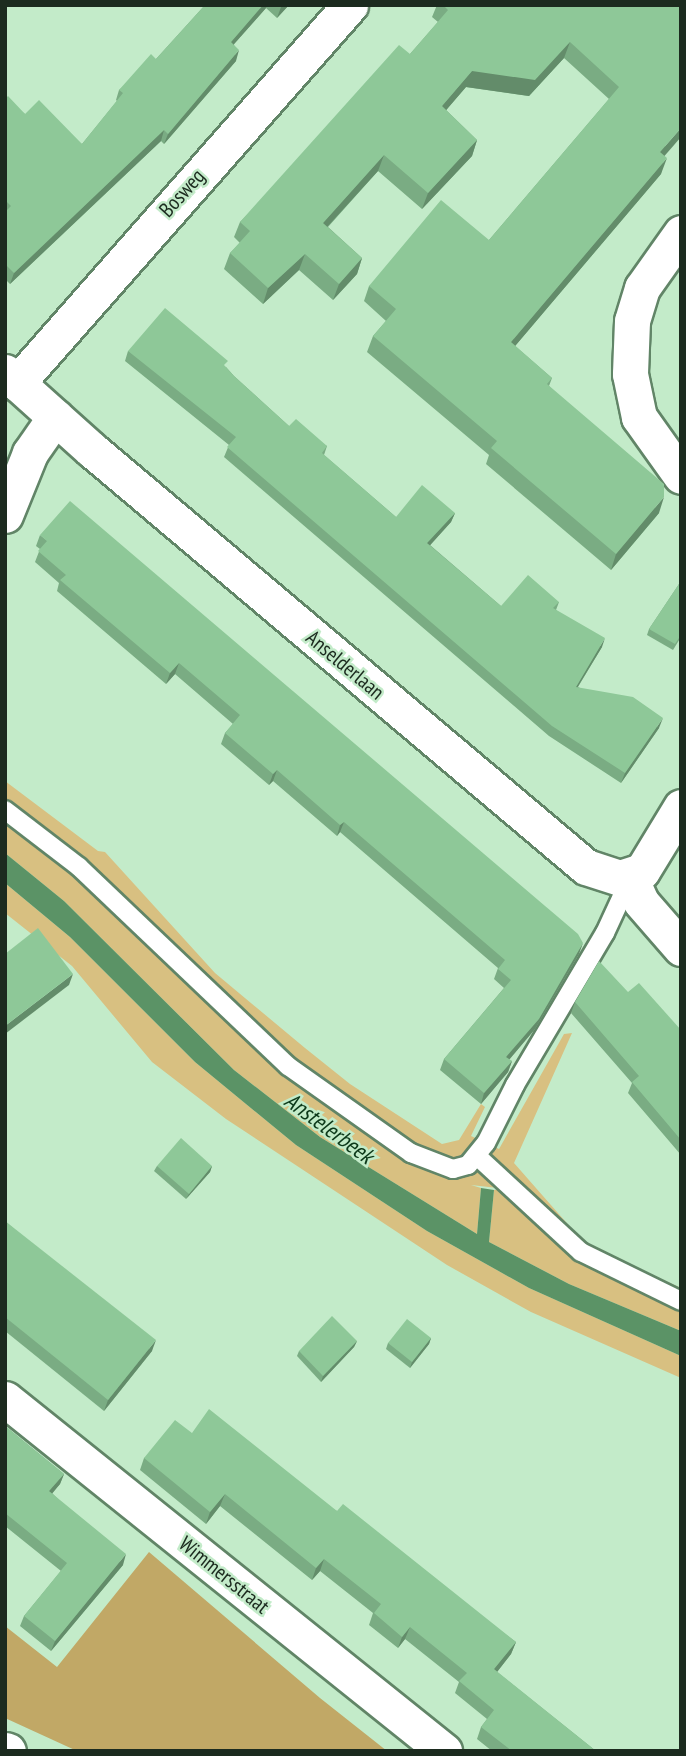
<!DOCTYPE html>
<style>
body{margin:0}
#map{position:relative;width:686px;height:1756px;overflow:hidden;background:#c3ebc9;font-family:"PT Sans Narrow",sans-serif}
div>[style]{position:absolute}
.green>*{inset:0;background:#d8c081}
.forest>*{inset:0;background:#c1a866}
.water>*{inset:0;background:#5b9366}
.roads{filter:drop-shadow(2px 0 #618567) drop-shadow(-2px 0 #618567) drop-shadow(0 2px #618567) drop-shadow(0 -2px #618567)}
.service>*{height:18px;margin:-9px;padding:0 9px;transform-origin:9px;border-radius:9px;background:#fff}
.minor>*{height:35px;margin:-17.5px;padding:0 17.5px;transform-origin:17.5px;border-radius:17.5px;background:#fff}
.wall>*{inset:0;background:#7aac83}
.shaded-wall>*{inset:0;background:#638c6a}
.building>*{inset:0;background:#8ec898}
span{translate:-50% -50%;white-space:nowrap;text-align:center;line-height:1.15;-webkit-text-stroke:5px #c3ebc9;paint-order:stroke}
.street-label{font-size:21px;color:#1c2b1f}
.water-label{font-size:23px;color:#0d391a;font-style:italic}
.frame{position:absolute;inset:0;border:7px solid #1c2b1f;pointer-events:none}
</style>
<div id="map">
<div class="green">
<div style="clip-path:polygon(5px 781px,98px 851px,105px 852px,215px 973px,305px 1048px,350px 1084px,442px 1144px,459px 1140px,481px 1104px,485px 1107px,471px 1136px,499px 1149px,564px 1034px,572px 1033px,514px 1163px,586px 1245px,681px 1288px,681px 1331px,569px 1284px,489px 1242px,494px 1190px,507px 1189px,471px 1185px,481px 1188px,477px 1234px,320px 1137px,234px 1070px,64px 901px,5px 853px)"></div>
<div style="clip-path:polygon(5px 883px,70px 937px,195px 1062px,296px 1145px,427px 1231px,529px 1288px,681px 1356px,681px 1378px,531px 1312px,447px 1265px,226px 1119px,152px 1062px,72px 966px,5px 913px)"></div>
</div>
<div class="forest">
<div style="clip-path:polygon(149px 1552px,320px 1698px,387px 1751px,77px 1751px,5px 1718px,5px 1626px,57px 1667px)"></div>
</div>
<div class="water">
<div style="clip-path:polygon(5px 853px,64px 901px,234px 1070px,320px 1137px,477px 1234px,481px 1188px,494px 1190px,489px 1242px,569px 1284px,681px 1331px,681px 1356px,529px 1288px,427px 1231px,296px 1145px,195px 1062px,70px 937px,5px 883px)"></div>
</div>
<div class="roads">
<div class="service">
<div style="left:5px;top:810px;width:93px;rotate:37.6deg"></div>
<div style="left:79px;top:867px;width:289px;rotate:43.6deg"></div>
<div style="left:288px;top:1066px;width:151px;rotate:35.3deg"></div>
<div style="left:411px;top:1153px;width:45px;rotate:20.9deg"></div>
<div style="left:453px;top:1169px;width:16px;rotate:-15deg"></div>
<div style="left:468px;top:1165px;width:28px;rotate:-51deg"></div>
<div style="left:486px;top:1143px;width:65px;rotate:-63.4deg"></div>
<div style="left:515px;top:1085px;width:177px;rotate:-59.4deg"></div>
<div style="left:605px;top:933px;width:60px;rotate:-65.2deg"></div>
<div style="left:478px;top:1157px;width:140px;rotate:42.7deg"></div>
<div style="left:581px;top:1252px;width:111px;rotate:26.1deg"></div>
</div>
<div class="minor">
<div style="left:681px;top:233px;width:67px;rotate:125.3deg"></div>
<div style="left:642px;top:288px;width:34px;rotate:107deg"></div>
<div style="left:632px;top:321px;width:53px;rotate:92.2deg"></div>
<div style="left:630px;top:374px;width:44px;rotate:78.2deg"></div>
<div style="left:639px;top:417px;width:72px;rotate:54.6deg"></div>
<div style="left:5px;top:372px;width:117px;rotate:41.9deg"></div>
<div style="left:92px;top:450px;width:646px;rotate:40.17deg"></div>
<div style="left:586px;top:867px;width:36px;rotate:18deg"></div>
<div style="left:620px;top:878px;width:23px;rotate:-18deg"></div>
<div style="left:642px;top:871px;width:75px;rotate:-58.6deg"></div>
<div style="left:17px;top:383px;width:504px;rotate:-48.62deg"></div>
<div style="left:5px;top:515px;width:67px;rotate:-68deg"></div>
<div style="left:30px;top:453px;width:44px;rotate:-55.2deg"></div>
<div style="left:630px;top:877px;width:27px;rotate:66deg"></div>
<div style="left:641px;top:902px;width:61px;rotate:49deg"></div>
<div style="left:5px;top:1399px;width:563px;rotate:38.72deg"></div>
<div style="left:5px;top:1750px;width:3px;rotate:18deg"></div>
</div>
</div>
<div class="wall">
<div style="clip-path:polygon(205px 5px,289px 5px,277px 18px,266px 8px,234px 44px,236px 61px,164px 144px,161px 141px,10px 284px,5px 279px,5px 99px,25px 114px,82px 144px,117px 101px,116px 100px,119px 90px,156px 59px)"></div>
<div style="clip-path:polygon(437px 5px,681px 5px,664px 156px,661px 174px,515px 346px,552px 378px,549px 386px,659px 513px,611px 570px,486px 464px,489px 455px,367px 352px,373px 336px,386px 321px,364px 301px,369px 286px,489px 240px,609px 99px,564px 58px,529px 96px,466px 87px,446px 110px,477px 140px,472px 156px,422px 209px,378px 171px,328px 227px,362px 258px,357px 274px,333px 300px,299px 270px,263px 304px,224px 269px,230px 253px,240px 243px,234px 237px,240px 222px,410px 54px,438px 22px,432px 17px)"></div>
<div style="clip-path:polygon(128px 351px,226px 367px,234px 376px,289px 426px,327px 446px,324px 455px,396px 517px,455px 513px,451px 522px,430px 545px,501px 606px,559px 602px,556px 610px,602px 647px,578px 687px,659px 728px,621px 783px,549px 736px,224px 457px,229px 445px,125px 361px)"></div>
<div style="clip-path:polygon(40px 535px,579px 954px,535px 1029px,509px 1060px,512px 1061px,508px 1072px,481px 1104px,440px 1070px,444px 1059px,504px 988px,494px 979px,498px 968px,340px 832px,337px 836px,273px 781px,269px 785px,221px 744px,225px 733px,233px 724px,175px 674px,166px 684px,57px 591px,59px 583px,35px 562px,40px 549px,36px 546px)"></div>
<div style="clip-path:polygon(681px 581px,681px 637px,673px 650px,647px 635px,649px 629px)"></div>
<div style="clip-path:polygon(628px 992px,681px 1030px,681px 1155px,628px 1093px,632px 1083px,571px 1013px,575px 1002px)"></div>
<div style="clip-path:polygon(157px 1166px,212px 1166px,210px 1172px,186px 1199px,154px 1171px)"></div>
<div style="clip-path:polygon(5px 1221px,152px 1351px,104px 1411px,5px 1331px)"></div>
<div style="clip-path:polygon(431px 1338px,429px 1344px,410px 1368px,386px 1349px,388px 1343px)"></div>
<div style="clip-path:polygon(357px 1341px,354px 1347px,321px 1382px,297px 1356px,299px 1351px)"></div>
<div style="clip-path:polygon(5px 1426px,64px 1474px,60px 1484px,52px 1493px,123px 1565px,51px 1651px,20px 1626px,24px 1616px,61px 1571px,5px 1526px)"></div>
<div style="clip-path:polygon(192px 1433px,337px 1511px,516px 1642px,511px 1654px,497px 1672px,596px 1751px,492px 1751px,477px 1739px,481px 1727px,487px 1719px,455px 1693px,459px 1682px,405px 1639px,398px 1648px,369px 1625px,373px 1613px,320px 1571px,312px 1580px,220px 1506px,206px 1524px,140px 1470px,144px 1458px)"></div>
</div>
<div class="shaded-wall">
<div style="clip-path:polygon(263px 5px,267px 5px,266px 8px,227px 52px,231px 42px)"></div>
<div style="clip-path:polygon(283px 5px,289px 5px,277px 18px,281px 7px)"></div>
<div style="clip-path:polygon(570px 42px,564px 58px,529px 96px,466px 87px,436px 122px,442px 106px,472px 71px)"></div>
<div style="clip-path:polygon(239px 50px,236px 61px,164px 144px,168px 134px)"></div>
<div style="clip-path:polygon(681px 128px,681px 137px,654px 168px,660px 152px)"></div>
<div style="clip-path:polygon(164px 130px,161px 141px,10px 284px,14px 273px)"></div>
<div style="clip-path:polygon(477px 140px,472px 156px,422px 209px,428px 193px)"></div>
<div style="clip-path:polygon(384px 155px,378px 171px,317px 238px,323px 223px)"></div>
<div style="clip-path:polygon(667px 158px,661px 174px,505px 358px,511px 342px)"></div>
<div style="clip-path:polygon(305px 254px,299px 270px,263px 304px,268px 288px)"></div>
<div style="clip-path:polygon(362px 258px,357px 274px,333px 300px,339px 284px)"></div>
<div style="clip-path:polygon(664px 497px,659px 513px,611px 570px,616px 554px)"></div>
<div style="clip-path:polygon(455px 513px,451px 522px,424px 552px,427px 543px)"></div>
<div style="clip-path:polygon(605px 638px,602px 647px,572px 696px,576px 687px)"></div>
<div style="clip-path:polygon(179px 663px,175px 674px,166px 684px,170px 673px)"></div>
<div style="clip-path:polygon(663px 718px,659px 728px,621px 783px,625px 773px)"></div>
<div style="clip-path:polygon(277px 770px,273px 781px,269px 785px,273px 774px)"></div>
<div style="clip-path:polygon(344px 822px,340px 832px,337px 836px,340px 825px)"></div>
<div style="clip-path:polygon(583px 943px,579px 954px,535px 1029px,502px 1068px,506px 1057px)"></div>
<div style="clip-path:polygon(73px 974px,69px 985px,5px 1034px,5px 1026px)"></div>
<div style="clip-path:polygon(512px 1061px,508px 1072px,481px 1104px,484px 1093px)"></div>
<div style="clip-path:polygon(212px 1166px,210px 1172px,186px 1199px,189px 1194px)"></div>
<div style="clip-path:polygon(431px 1338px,429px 1344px,410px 1368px,412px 1362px)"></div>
<div style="clip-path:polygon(156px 1340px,152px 1351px,104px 1411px,108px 1400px)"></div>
<div style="clip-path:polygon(357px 1341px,354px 1347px,321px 1382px,323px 1376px)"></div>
<div style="clip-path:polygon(64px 1474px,60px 1484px,46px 1501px,49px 1491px)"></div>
<div style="clip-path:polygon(225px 1494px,220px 1506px,206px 1524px,210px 1512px)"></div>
<div style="clip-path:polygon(126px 1554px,123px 1565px,51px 1651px,55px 1641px)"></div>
<div style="clip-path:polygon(324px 1559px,320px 1571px,312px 1580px,316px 1568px)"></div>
<div style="clip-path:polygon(410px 1627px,405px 1639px,398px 1648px,402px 1637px)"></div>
<div style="clip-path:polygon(516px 1642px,511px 1654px,490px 1681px,494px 1669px)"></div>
</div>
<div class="building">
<div style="clip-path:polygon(205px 5px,263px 5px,231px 42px,239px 50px,168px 134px,164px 130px,14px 273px,5px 264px,5px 212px,11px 206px,5px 200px,5px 99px,8px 96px,25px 114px,39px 100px,82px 144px,123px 93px,119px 90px,151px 54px,156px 59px)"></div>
<div style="clip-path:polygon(443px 5px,681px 5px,681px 128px,660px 152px,667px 158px,511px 342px,552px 378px,547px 384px,664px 484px,664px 497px,616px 554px,491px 448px,497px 441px,373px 336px,396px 309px,369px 286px,441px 200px,489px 240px,619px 87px,570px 42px,535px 80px,472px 71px,442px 106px,477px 140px,428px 193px,384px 155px,323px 223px,362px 258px,339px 284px,305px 254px,268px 288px,230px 253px,250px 231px,240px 222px,399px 45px,410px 54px,448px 10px)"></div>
<div style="clip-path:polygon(165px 308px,228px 361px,224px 365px,234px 376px,289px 426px,296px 419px,327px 446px,322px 453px,396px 517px,422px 485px,455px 513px,427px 543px,501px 606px,528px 575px,559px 602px,553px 608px,605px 638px,576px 687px,633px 697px,663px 718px,625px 773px,552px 726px,227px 447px,236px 437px,128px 351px)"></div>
<div style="clip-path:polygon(70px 501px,578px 934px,583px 943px,539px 1019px,506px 1057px,512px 1061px,484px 1093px,444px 1059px,511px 980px,498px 969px,505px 960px,344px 822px,340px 825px,277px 770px,273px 774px,225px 733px,240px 715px,179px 663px,170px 673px,60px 580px,66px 575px,38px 551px,47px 541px,40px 535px)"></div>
<div style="clip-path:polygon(681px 581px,681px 635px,675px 644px,649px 629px)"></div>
<div style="clip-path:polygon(38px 928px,73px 974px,5px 1026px,5px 954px)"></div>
<div style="clip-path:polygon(599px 961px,628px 992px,639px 983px,681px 1030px,681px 1140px,632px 1082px,639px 1076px,575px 1002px)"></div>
<div style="clip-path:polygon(181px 1138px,212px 1166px,189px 1194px,157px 1166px)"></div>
<div style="clip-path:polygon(5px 1221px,156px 1340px,108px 1400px,5px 1317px)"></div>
<div style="clip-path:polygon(332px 1316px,357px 1341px,323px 1376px,299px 1351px)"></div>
<div style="clip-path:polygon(407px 1319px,431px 1338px,412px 1362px,388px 1343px)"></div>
<div style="clip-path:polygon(209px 1409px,337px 1511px,343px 1504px,516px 1642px,494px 1669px,596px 1751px,512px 1751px,481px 1727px,494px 1710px,459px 1681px,467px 1673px,410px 1627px,402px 1637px,374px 1613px,381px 1604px,324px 1559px,316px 1568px,225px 1494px,210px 1512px,144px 1458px,175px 1420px,192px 1433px)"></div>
<div style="clip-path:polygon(5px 1426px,64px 1474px,49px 1491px,126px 1554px,55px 1641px,24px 1616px,67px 1563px,5px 1513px)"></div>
</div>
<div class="street-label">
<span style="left:182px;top:193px;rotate:-48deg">Bosweg</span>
<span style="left:345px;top:665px;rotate:40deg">Anselderlaan</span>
<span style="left:224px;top:1575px;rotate:39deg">Wimmersstraat</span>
</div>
<div class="water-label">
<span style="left:329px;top:1128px;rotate:36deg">Anstelerbeek</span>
</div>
<div class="frame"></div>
</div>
